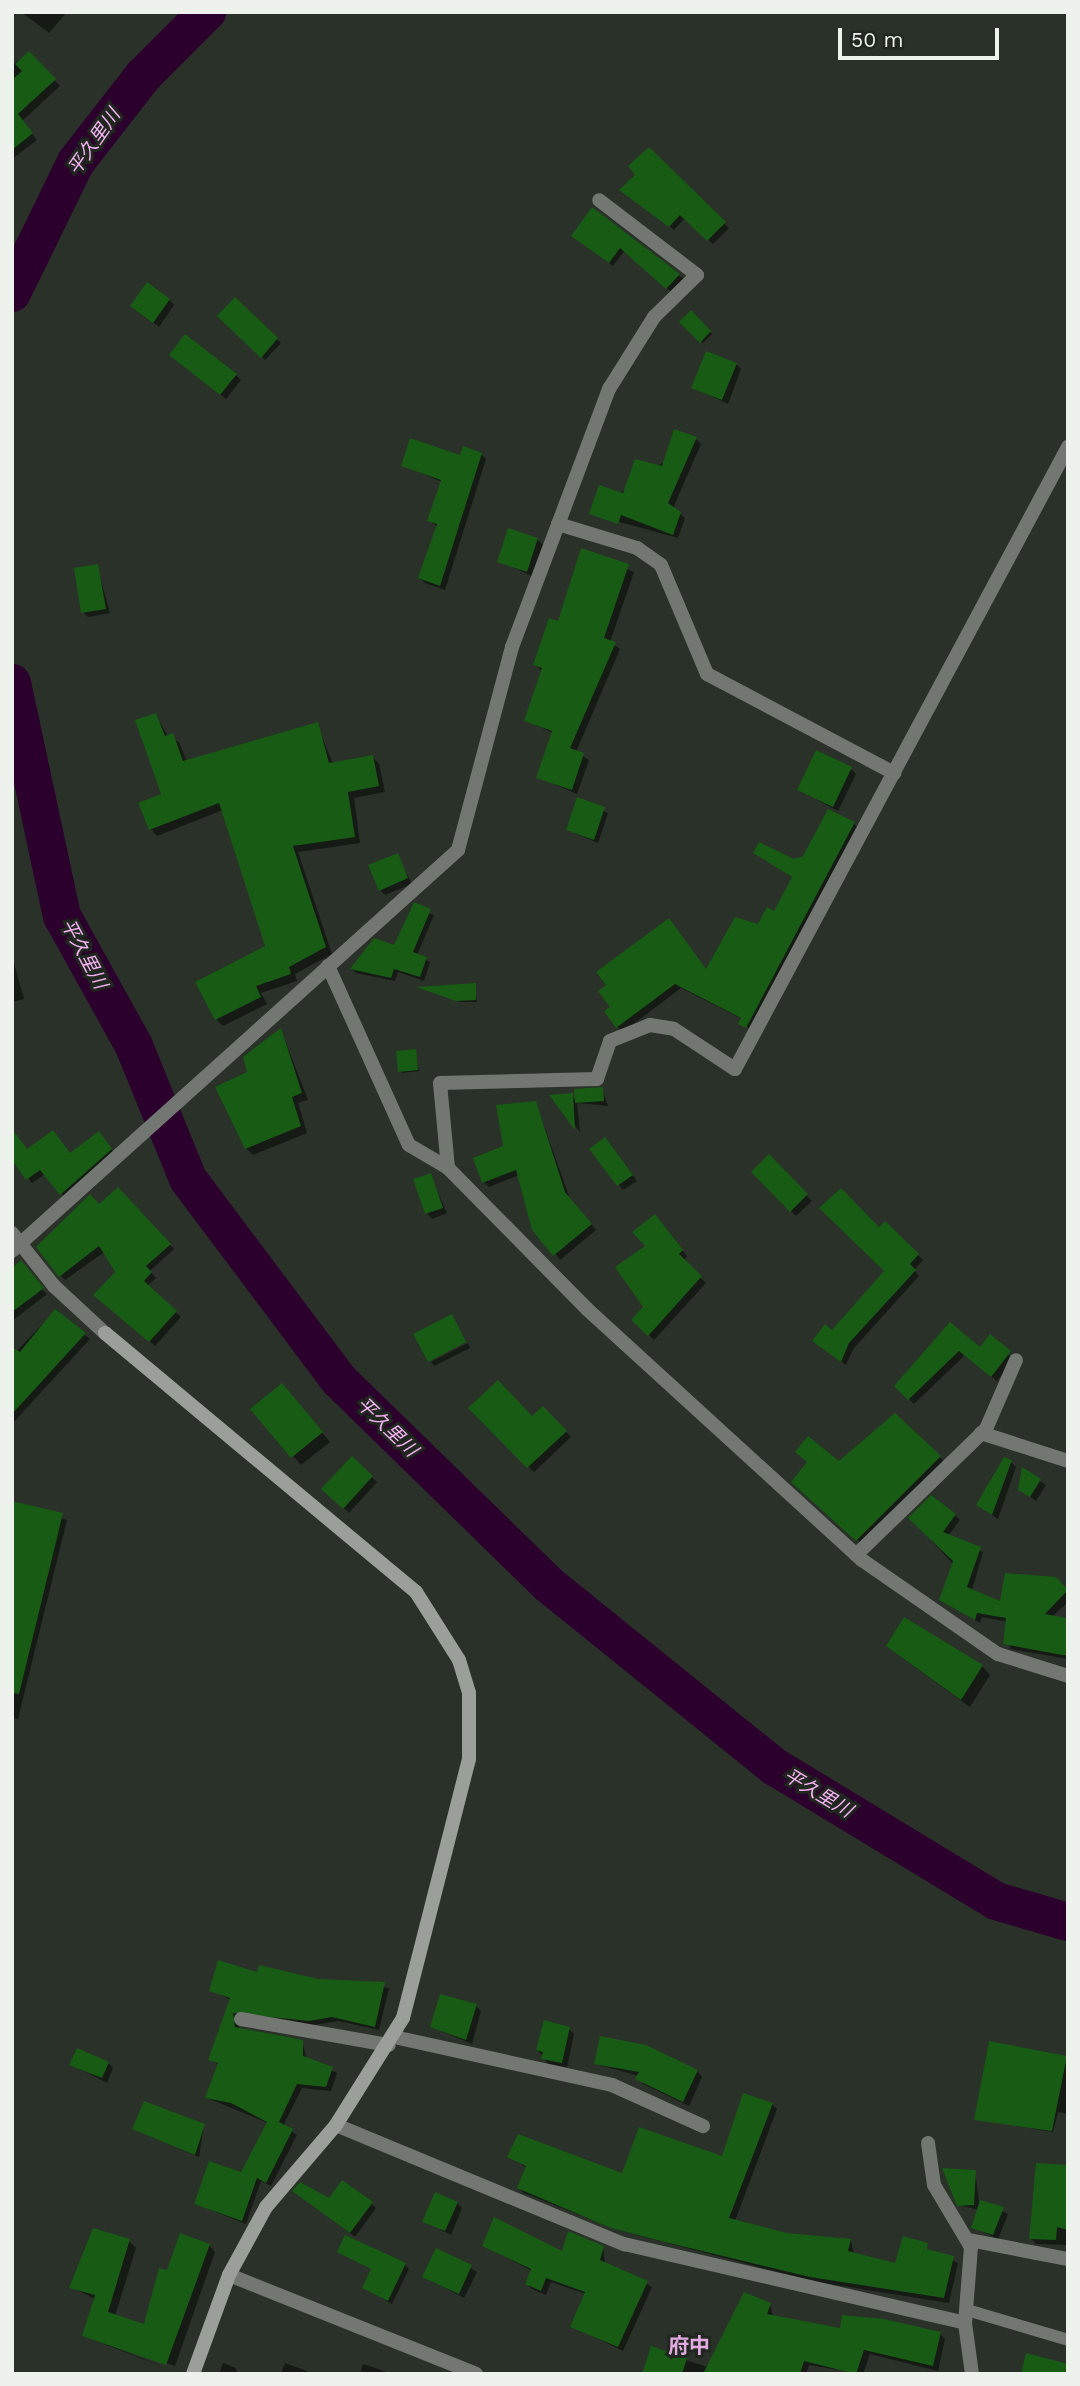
<!DOCTYPE html>
<meta charset="utf-8">
<style>
body{margin:0}
#map{position:relative;width:1080px;height:2386px;overflow:hidden;background:#293128;font-family:"Work Sans","Noto Sans JP",sans-serif}
div>[style]{position:absolute}
.shadow>*{inset:0;background:#0007}
.river>*{height:38px;margin:-19px;padding:0 19px;transform-origin:19px;border-radius:19px;background:#2c002d}
.building>*{inset:0;background:#185b14}
.lane>*{height:12px;margin:-6px;padding:0 6px;transform-origin:6px;border-radius:6px;background:#737772}
.street>*{height:14px;margin:-7px;padding:0 7px;transform-origin:7px;border-radius:7px;background:#737772}
.secondary>*{height:14px;margin:-7px;padding:0 7px;transform-origin:7px;border-radius:7px;background:#9aa099}
span{translate:-50% -50%;white-space:nowrap;text-align:center;line-height:1.15;-webkit-text-stroke:6px #1f271e;paint-order:stroke}
.water-label{font-size:19px;color:#f9b2f7;font-style:italic}
.quarter-label{font-size:21px;color:#e3a9e1;font-weight:700}
.frame{position:absolute;inset:0;border:14px solid #edf2ed;pointer-events:none}
.scale{position:absolute;left:838px;top:28px;width:161px;height:32px;box-sizing:border-box;border:4px solid #edf2ed;border-top:0;padding-left:9px;font-size:21px;line-height:24px;white-space:nowrap;color:#edf2ed;-webkit-text-stroke:5px #1f271e;paint-order:stroke}
</style>
<div id="map">
<div class="shadow">
<div style="clip-path:polygon(21px 12px,67px 12px,49px 33px)"></div>
<div style="clip-path:polygon(29px 53px,60px 86px,22px 121px,37px 140px,12px 159px,12px 65px)"></div>
<div style="clip-path:polygon(649px 149px,729px 228px,713px 244px,685px 218px,674px 230px,626px 194px)"></div>
<div style="clip-path:polygon(592px 210px,679px 275px,683px 279px,671px 292px,625px 250px,613px 266px,577px 239px)"></div>
<div style="clip-path:polygon(235px 299px,281px 343px,265px 360px,219px 316px)"></div>
<div style="clip-path:polygon(169px 300px,174px 305px,159px 327px,138px 311px)"></div>
<div style="clip-path:polygon(691px 313px,712px 334px,703px 343px,682px 322px)"></div>
<div style="clip-path:polygon(176px 360px,236px 375px,241px 380px,226px 399px)"></div>
<div style="clip-path:polygon(736px 364px,741px 369px,728px 404px,693px 387px)"></div>
<div style="clip-path:polygon(696px 439px,701px 444px,673px 508px,685px 518px,678px 538px,591px 514px)"></div>
<div style="clip-path:polygon(481px 454px,486px 459px,445px 590px,425px 583px,420px 578px,438px 527px,429px 520px,442px 482px,403px 465px)"></div>
<div style="clip-path:polygon(537px 539px,543px 545px,532px 576px,499px 561px)"></div>
<div style="clip-path:polygon(582px 550px,634px 572px,610px 642px,620px 649px,576px 752px,589px 760px,577px 794px,538px 777px,553px 733px,526px 720px,542px 671px,535px 665px,559px 623px)"></div>
<div style="clip-path:polygon(97px 566px,110px 613px,88px 617px,83px 612px)"></div>
<div style="clip-path:polygon(156px 715px,168px 737px,179px 742px,187px 762px,317px 724px,333px 764px,373px 757px,379px 764px,385px 792px,354px 798px,360px 843px,298px 852px,332px 954px,295px 974px,297px 981px,261px 993px,267px 1004px,223px 1026px,216px 1019px,267px 947px,223px 810px,157px 836px,151px 829px,164px 795px)"></div>
<div style="clip-path:polygon(851px 769px,856px 774px,838px 811px,799px 790px)"></div>
<div style="clip-path:polygon(578px 800px,608px 813px,598px 843px,568px 830px)"></div>
<div style="clip-path:polygon(854px 824px,859px 829px,751px 1032px,742px 1019px,681px 988px,623px 1032px,617px 1026px,606px 1012px,707px 971px,775px 913px,793px 878px,756px 853px,794px 861px)"></div>
<div style="clip-path:polygon(397px 855px,412px 884px,385px 895px,380px 890px)"></div>
<div style="clip-path:polygon(411px 908px,434px 915px,417px 955px,430px 962px,424px 981px,398px 972px,395px 981px,356px 973px,352px 969px,395px 947px)"></div>
<div style="clip-path:polygon(12px 956px,24px 999px,12px 1002px)"></div>
<div style="clip-path:polygon(475px 985px,477px 1002px,460px 1002px,420px 987px)"></div>
<div style="clip-path:polygon(281px 1030px,308px 1100px,298px 1103px,307px 1133px,253px 1155px,246px 1148px,250px 1073px)"></div>
<div style="clip-path:polygon(415px 1051px,419px 1071px,402px 1073px,400px 1071px)"></div>
<div style="clip-path:polygon(602px 1088px,608px 1106px,577px 1103px,580px 1132px,552px 1096px,576px 1099px)"></div>
<div style="clip-path:polygon(536px 1103px,570px 1199px,596px 1230px,560px 1260px,537px 1227px,519px 1175px,489px 1187px,484px 1182px)"></div>
<div style="clip-path:polygon(103px 1138px,115px 1154px,66px 1199px,45px 1174px,32px 1183px,14px 1160px,71px 1154px)"></div>
<div style="clip-path:polygon(610px 1144px,637px 1181px,623px 1190px,591px 1149px)"></div>
<div style="clip-path:polygon(769px 1157px,812px 1201px,796px 1216px,753px 1172px)"></div>
<div style="clip-path:polygon(430px 1175px,447px 1213px,432px 1219px,427px 1213px)"></div>
<div style="clip-path:polygon(118px 1190px,174px 1249px,150px 1271px,156px 1278px,147px 1286px,181px 1317px,155px 1346px,100px 1299px,118px 1272px,103px 1253px,65px 1280px,60px 1275px,99px 1207px)"></div>
<div style="clip-path:polygon(660px 1221px,687px 1256px,683px 1261px,706px 1283px,654px 1340px,633px 1320px,645px 1307px,648px 1246px)"></div>
<div style="clip-path:polygon(885px 1223px,923px 1260px,914px 1270px,919px 1276px,854px 1348px,846px 1365px,819px 1345px,886px 1271px,879px 1230px)"></div>
<div style="clip-path:polygon(12px 1265px,47px 1294px,12px 1321px)"></div>
<div style="clip-path:polygon(55px 1311px,90px 1339px,12px 1424px,12px 1356px)"></div>
<div style="clip-path:polygon(950px 1324px,980px 1350px,1015px 1357px,997px 1381px,965px 1355px,914px 1404px,897px 1386px)"></div>
<div style="clip-path:polygon(468px 1343px,470px 1348px,434px 1366px,431px 1362px)"></div>
<div style="clip-path:polygon(290px 1393px,330px 1442px,301px 1465px,253px 1409px)"></div>
<div style="clip-path:polygon(471px 1408px,532px 1419px,543px 1408px,571px 1437px,534px 1472px)"></div>
<div style="clip-path:polygon(895px 1416px,945px 1462px,862px 1544px,793px 1482px,839px 1463px)"></div>
<div style="clip-path:polygon(352px 1458px,377px 1482px,349px 1513px,324px 1489px)"></div>
<div style="clip-path:polygon(1011px 1462px,1016px 1467px,998px 1519px,978px 1505px)"></div>
<div style="clip-path:polygon(1023px 1470px,1046px 1485px,1036px 1501px,1020px 1489px)"></div>
<div style="clip-path:polygon(12px 1503px,67px 1520px,18px 1719px,12px 1718px)"></div>
<div style="clip-path:polygon(955px 1515px,960px 1520px,948px 1536px,983px 1552px,972px 1590px,1002px 1603px,1055px 1579px,1068px 1592px,1068px 1602px,1052px 1617px,1068px 1622px,1068px 1659px,1010px 1649px,1008px 1622px,982px 1617px,980px 1623px,941px 1599px,953px 1564px,911px 1518px)"></div>
<div style="clip-path:polygon(897px 1654px,982px 1666px,990px 1675px,970px 1707px)"></div>
<div style="clip-path:polygon(259px 1975px,389px 1988px,379px 2030px,338px 2021px,314px 2025px,237px 2017px,239px 2029px,302px 2041px,307px 2060px,337px 2073px,331px 2091px,302px 2088px,283px 2126px,297px 2135px,271px 2186px,261px 2181px,246px 2224px,196px 2204px,242px 2174px,268px 2123px,207px 2098px,219px 2065px,210px 2059px,231px 2000px,211px 1990px)"></div>
<div style="clip-path:polygon(476px 2006px,481px 2011px,472px 2044px,432px 2027px)"></div>
<div style="clip-path:polygon(569px 2029px,574px 2034px,567px 2067px,548px 2064px,538px 2050px)"></div>
<div style="clip-path:polygon(991px 2043px,1068px 2058px,1068px 2114px,1058px 2112px,1053px 2132px,976px 2119px)"></div>
<div style="clip-path:polygon(108px 2063px,113px 2068px,107px 2083px,71px 2064px)"></div>
<div style="clip-path:polygon(596px 2064px,697px 2071px,702px 2077px,689px 2106px,643px 2084px,639px 2076px)"></div>
<div style="clip-path:polygon(772px 2104px,777px 2109px,735px 2221px,787px 2235px,851px 2241px,854px 2254px,897px 2266px,904px 2238px,958px 2263px,949px 2303px,817px 2282px,618px 2230px,524px 2193px,519px 2188px,527px 2168px,510px 2157px,623px 2175px,723px 2158px)"></div>
<div style="clip-path:polygon(204px 2125px,199px 2157px,134px 2129px)"></div>
<div style="clip-path:polygon(975px 2172px,979px 2201px,1008px 2214px,998px 2239px,973px 2227px,979px 2210px,959px 2205px)"></div>
<div style="clip-path:polygon(1068px 2180px,1068px 2245px,1036px 2244px,1031px 2238px)"></div>
<div style="clip-path:polygon(299px 2195px,372px 2204px,376px 2208px,355px 2237px)"></div>
<div style="clip-path:polygon(457px 2203px,462px 2208px,451px 2235px,424px 2221px)"></div>
<div style="clip-path:polygon(129px 2241px,136px 2248px,115px 2316px,145px 2327px,168px 2272px,209px 2245px,215px 2252px,175px 2366px,90px 2337px,173px 2371px,84px 2336px,95px 2299px,71px 2287px)"></div>
<div style="clip-path:polygon(484px 2246px,563px 2253px,603px 2248px,605px 2264px,652px 2287px,623px 2351px,572px 2326px,586px 2294px,551px 2282px,546px 2295px,532px 2289px,527px 2284px,532px 2271px)"></div>
<div style="clip-path:polygon(437px 2250px,477px 2272px,464px 2298px,424px 2276px)"></div>
<div style="clip-path:polygon(339px 2252px,405px 2265px,409px 2269px,392px 2304px,364px 2288px,373px 2270px)"></div>
<div style="clip-path:polygon(770px 2304px,773px 2317px,841px 2330px,940px 2334px,945px 2339px,938px 2371px,870px 2354px,863px 2374px,809px 2365px,806px 2374px,644px 2374px,652px 2349px,708px 2367px)"></div>
<div style="clip-path:polygon(223px 2363px,236px 2368px,237px 2374px,219px 2374px)"></div>
<div style="clip-path:polygon(285px 2363px,307px 2371px,310px 2374px,281px 2374px)"></div>
<div style="clip-path:polygon(363px 2364px,384px 2371px,387px 2374px,360px 2374px)"></div>
</div>
<div class="river">
<div style="left:12px;top:293px;width:146px;rotate:-64deg"></div>
<div style="left:76px;top:162px;width:109px;rotate:-52.1deg"></div>
<div style="left:143px;top:76px;width:91px;rotate:-45deg"></div>
<div style="left:12px;top:683px;width:238px;rotate:77.9deg"></div>
<div style="left:62px;top:916px;width:149px;rotate:61deg"></div>
<div style="left:134px;top:1046px;width:144px;rotate:67.9deg"></div>
<div style="left:188px;top:1179px;width:251px;rotate:53.1deg"></div>
<div style="left:339px;top:1380px;width:292px;rotate:44.3deg"></div>
<div style="left:548px;top:1584px;width:292px;rotate:38.9deg"></div>
<div style="left:775px;top:1767px;width:258px;rotate:31.2deg"></div>
<div style="left:996px;top:1901px;width:75px;rotate:16.3deg"></div>
</div>
<div class="building">
<div style="clip-path:polygon(29px 51px,56px 79px,18px 114px,33px 133px,12px 150px,12px 80px,22px 71px,15px 64px)"></div>
<div style="clip-path:polygon(649px 147px,726px 222px,707px 241px,680px 215px,669px 227px,619px 190px,635px 175px,628px 166px)"></div>
<div style="clip-path:polygon(592px 207px,680px 274px,666px 289px,620px 248px,609px 263px,571px 236px)"></div>
<div style="clip-path:polygon(147px 282px,170px 299px,153px 323px,130px 306px)"></div>
<div style="clip-path:polygon(235px 297px,278px 338px,261px 358px,217px 316px)"></div>
<div style="clip-path:polygon(691px 310px,711px 331px,700px 343px,679px 322px)"></div>
<div style="clip-path:polygon(185px 334px,237px 374px,220px 395px,169px 355px)"></div>
<div style="clip-path:polygon(706px 351px,737px 363px,722px 400px,691px 388px)"></div>
<div style="clip-path:polygon(674px 429px,697px 437px,668px 503px,681px 512px,673px 535px,621px 515px,618px 524px,589px 514px,599px 485px,623px 493px,635px 459px,662px 466px)"></div>
<div style="clip-path:polygon(410px 438px,460px 455px,463px 446px,482px 453px,440px 586px,418px 578px,437px 524px,427px 521px,441px 480px,401px 466px)"></div>
<div style="clip-path:polygon(508px 528px,538px 538px,527px 572px,497px 562px)"></div>
<div style="clip-path:polygon(581px 548px,629px 564px,604px 638px,616px 642px,570px 748px,584px 753px,572px 790px,536px 778px,552px 731px,524px 721px,542px 668px,533px 665px,549px 618px,558px 621px)"></div>
<div style="clip-path:polygon(98px 564px,106px 609px,81px 613px,74px 568px)"></div>
<div style="clip-path:polygon(156px 713px,165px 736px,173px 733px,183px 761px,318px 722px,329px 763px,373px 755px,379px 786px,348px 792px,355px 837px,293px 846px,326px 947px,289px 967px,291px 974px,256px 986px,261px 997px,215px 1020px,195px 982px,265px 946px,219px 803px,149px 830px,138px 803px,161px 794px,135px 720px)"></div>
<div style="clip-path:polygon(816px 750px,852px 767px,833px 807px,797px 790px)"></div>
<div style="clip-path:polygon(577px 797px,605px 807px,594px 840px,566px 830px)"></div>
<div style="clip-path:polygon(828px 809px,855px 822px,746px 1028px,738px 1024px,741px 1018px,675px 984px,616px 1028px,604px 1011px,610px 1007px,598px 991px,606px 985px,596px 972px,669px 918px,706px 969px,735px 917px,758px 924px,767px 907px,774px 911px,792px 877px,753px 853px,759px 842px,794px 859px,803px 856px)"></div>
<div style="clip-path:polygon(398px 853px,408px 878px,379px 891px,368px 865px)"></div>
<div style="clip-path:polygon(414px 902px,431px 909px,413px 952px,427px 957px,420px 977px,394px 969px,391px 978px,350px 969px,374px 938px,394px 945px)"></div>
<div style="clip-path:polygon(476px 983px,476px 1000px,456px 1001px,416px 987px)"></div>
<div style="clip-path:polygon(281px 1028px,302px 1093px,292px 1097px,301px 1126px,245px 1149px,215px 1087px,247px 1072px,243px 1057px)"></div>
<div style="clip-path:polygon(416px 1049px,418px 1070px,398px 1072px,396px 1051px)"></div>
<div style="clip-path:polygon(603px 1087px,604px 1101px,575px 1103px,574px 1089px)"></div>
<div style="clip-path:polygon(573px 1093px,575px 1130px,549px 1095px)"></div>
<div style="clip-path:polygon(536px 1101px,565px 1192px,592px 1224px,553px 1256px,532px 1230px,516px 1170px,482px 1183px,473px 1158px,503px 1146px,496px 1105px)"></div>
<div style="clip-path:polygon(12px 1129px,27px 1149px,53px 1130px,70px 1153px,99px 1131px,112px 1149px,60px 1195px,40px 1170px,26px 1180px,12px 1160px)"></div>
<div style="clip-path:polygon(605px 1137px,633px 1175px,617px 1186px,589px 1149px)"></div>
<div style="clip-path:polygon(769px 1154px,808px 1194px,790px 1212px,751px 1172px)"></div>
<div style="clip-path:polygon(431px 1173px,443px 1208px,425px 1214px,413px 1179px)"></div>
<div style="clip-path:polygon(118px 1187px,171px 1244px,146px 1266px,152px 1272px,144px 1281px,177px 1311px,149px 1342px,93px 1295px,115px 1272px,99px 1246px,59px 1277px,36px 1247px,90px 1194px,99px 1204px)"></div>
<div style="clip-path:polygon(841px 1188px,879px 1227px,885px 1221px,919px 1254px,910px 1264px,916px 1270px,849px 1343px,841px 1362px,812px 1341px,825px 1324px,832px 1330px,884px 1271px,819px 1208px)"></div>
<div style="clip-path:polygon(655px 1214px,683px 1250px,679px 1254px,702px 1276px,648px 1336px,631px 1320px,643px 1307px,615px 1267px,645px 1246px,632px 1232px)"></div>
<div style="clip-path:polygon(21px 1260px,44px 1288px,12px 1312px,12px 1268px)"></div>
<div style="clip-path:polygon(55px 1309px,86px 1333px,12px 1414px,12px 1347px,20px 1352px)"></div>
<div style="clip-path:polygon(452px 1314px,466px 1342px,428px 1362px,413px 1334px)"></div>
<div style="clip-path:polygon(950px 1322px,980px 1347px,990px 1334px,1011px 1351px,991px 1377px,959px 1351px,908px 1400px,894px 1386px)"></div>
<div style="clip-path:polygon(498px 1380px,532px 1416px,543px 1406px,567px 1431px,527px 1468px,468px 1408px)"></div>
<div style="clip-path:polygon(282px 1383px,323px 1432px,291px 1458px,250px 1409px)"></div>
<div style="clip-path:polygon(895px 1413px,941px 1456px,856px 1541px,791px 1482px,807px 1462px,795px 1452px,808px 1436px,839px 1461px)"></div>
<div style="clip-path:polygon(352px 1456px,373px 1476px,343px 1509px,321px 1489px)"></div>
<div style="clip-path:polygon(1004px 1457px,1012px 1460px,992px 1515px,976px 1505px)"></div>
<div style="clip-path:polygon(1022px 1467px,1041px 1479px,1030px 1497px,1018px 1490px)"></div>
<div style="clip-path:polygon(931px 1495px,956px 1514px,943px 1532px,981px 1547px,967px 1587px,1000px 1601px,1005px 1573px,1056px 1577px,1068px 1590px,1045px 1614px,1066px 1618px,1068px 1656px,1003px 1644px,1006px 1618px,977px 1613px,975px 1620px,939px 1600px,953px 1561px,908px 1518px)"></div>
<div style="clip-path:polygon(12px 1501px,63px 1513px,19px 1694px,12px 1693px)"></div>
<div style="clip-path:polygon(904px 1617px,983px 1665px,961px 1700px,886px 1646px)"></div>
<div style="clip-path:polygon(218px 1960px,257px 1972px,259px 1965px,318px 1979px,385px 1982px,375px 2027px,332px 2017px,309px 2021px,233px 2013px,235px 2027px,303px 2040px,303px 2056px,333px 2067px,326px 2087px,297px 2084px,279px 2122px,293px 2129px,266px 2183px,257px 2178px,242px 2221px,194px 2204px,209px 2161px,241px 2172px,267px 2122px,231px 2103px,205px 2098px,218px 2063px,208px 2060px,230px 1998px,209px 1991px)"></div>
<div style="clip-path:polygon(440px 1994px,477px 2004px,466px 2040px,430px 2027px)"></div>
<div style="clip-path:polygon(544px 2020px,570px 2027px,562px 2063px,541px 2059px,543px 2052px,536px 2050px)"></div>
<div style="clip-path:polygon(600px 2036px,646px 2045px,698px 2070px,683px 2102px,635px 2079px,639px 2072px,594px 2064px)"></div>
<div style="clip-path:polygon(989px 2041px,1067px 2056px,1052px 2131px,974px 2120px)"></div>
<div style="clip-path:polygon(77px 2048px,109px 2062px,102px 2078px,69px 2065px)"></div>
<div style="clip-path:polygon(743px 2093px,773px 2103px,729px 2218px,787px 2233px,851px 2239px,848px 2251px,895px 2263px,903px 2236px,928px 2243px,927px 2249px,954px 2256px,944px 2298px,810px 2277px,661px 2241px,611px 2228px,517px 2188px,526px 2166px,507px 2157px,518px 2134px,622px 2173px,639px 2127px,722px 2156px)"></div>
<div style="clip-path:polygon(144px 2101px,205px 2124px,195px 2155px,132px 2129px)"></div>
<div style="clip-path:polygon(1036px 2163px,1068px 2165px,1068px 2230px,1057px 2227px,1056px 2240px,1029px 2239px)"></div>
<div style="clip-path:polygon(942px 2168px,976px 2170px,974px 2205px,957px 2206px)"></div>
<div style="clip-path:polygon(342px 2180px,373px 2202px,350px 2233px,292px 2191px,300px 2182px,329px 2198px)"></div>
<div style="clip-path:polygon(435px 2192px,458px 2202px,445px 2231px,422px 2222px)"></div>
<div style="clip-path:polygon(980px 2200px,1004px 2207px,993px 2235px,971px 2228px)"></div>
<div style="clip-path:polygon(494px 2217px,562px 2251px,568px 2231px,604px 2246px,600px 2260px,648px 2281px,618px 2347px,570px 2327px,585px 2292px,546px 2278px,541px 2291px,525px 2284px,531px 2269px,482px 2246px)"></div>
<div style="clip-path:polygon(93px 2228px,130px 2239px,108px 2312px,144px 2324px,159px 2268px,167px 2270px,180px 2233px,210px 2244px,166px 2365px,82px 2336px,95px 2295px,69px 2288px)"></div>
<div style="clip-path:polygon(345px 2235px,406px 2263px,388px 2301px,362px 2288px,371px 2269px,337px 2252px)"></div>
<div style="clip-path:polygon(436px 2248px,472px 2265px,459px 2294px,422px 2277px)"></div>
<div style="clip-path:polygon(744px 2292px,771px 2303px,767px 2314px,840px 2328px,842px 2315px,884px 2319px,941px 2332px,933px 2366px,864px 2350px,856px 2374px,804px 2361px,800px 2374px,703px 2374px)"></div>
<div style="clip-path:polygon(651px 2346px,687px 2358px,682px 2374px,642px 2374px)"></div>
<div style="clip-path:polygon(1026px 2353px,1068px 2364px,1068px 2374px,1021px 2374px)"></div>
</div>
<div class="lane">
<div style="left:967px;top:2310px;width:105px;rotate:16.5deg"></div>
</div>
<div class="street">
<div style="left:558px;top:524px;width:83px;rotate:16.9deg"></div>
<div style="left:637px;top:548px;width:29px;rotate:35deg"></div>
<div style="left:661px;top:565px;width:118px;rotate:67.1deg"></div>
<div style="left:707px;top:674px;width:212px;rotate:27.9deg"></div>
<div style="left:328px;top:966px;width:196px;rotate:65.7deg"></div>
<div style="left:409px;top:1145px;width:45px;rotate:30.5deg"></div>
<div style="left:448px;top:1168px;width:198px;rotate:45.4deg"></div>
<div style="left:587px;top:1309px;width:372px;rotate:42.4deg"></div>
<div style="left:862px;top:1560px;width:165px;rotate:34.7deg"></div>
<div style="left:998px;top:1654px;width:73px;rotate:17.4deg"></div>
<div style="left:448px;top:1168px;width:85px;rotate:-95.4deg"></div>
<div style="left:440px;top:1083px;width:157px;rotate:-1.5deg"></div>
<div style="left:597px;top:1079px;width:40px;rotate:-71.1deg"></div>
<div style="left:610px;top:1041px;width:43px;rotate:-21.8deg"></div>
<div style="left:650px;top:1025px;width:24px;rotate:9deg"></div>
<div style="left:674px;top:1029px;width:73px;rotate:33.3deg"></div>
<div style="left:735px;top:1069px;width:706px;rotate:-61.84deg"></div>
<div style="left:12px;top:1233px;width:68px;rotate:51.6deg"></div>
<div style="left:54px;top:1286px;width:69px;rotate:42.7deg"></div>
<div style="left:12px;top:1251px;width:600px;rotate:-41.96deg"></div>
<div style="left:458px;top:850px;width:210px;rotate:-75.1deg"></div>
<div style="left:512px;top:647px;width:276px;rotate:-69.4deg"></div>
<div style="left:609px;top:389px;width:85px;rotate:-58deg"></div>
<div style="left:654px;top:317px;width:60px;rotate:-44.3deg"></div>
<div style="left:697px;top:275px;width:123px;rotate:-142.6deg"></div>
<div style="left:981px;top:1433px;width:91px;rotate:17.8deg"></div>
<div style="left:856px;top:1555px;width:181px;rotate:-44.1deg"></div>
<div style="left:986px;top:1429px;width:75px;rotate:-66.5deg"></div>
<div style="left:241px;top:2019px;width:150px;rotate:10deg"></div>
<div style="left:394px;top:2037px;width:223px;rotate:12.4deg"></div>
<div style="left:612px;top:2085px;width:100px;rotate:24.3deg"></div>
<div style="left:336px;top:2125px;width:312px;rotate:22.5deg"></div>
<div style="left:624px;top:2244px;width:350px;rotate:13deg"></div>
<div style="left:928px;top:2143px;width:42px;rotate:81.9deg"></div>
<div style="left:934px;top:2185px;width:72px;rotate:59.2deg"></div>
<div style="left:971px;top:2247px;width:76px;rotate:94.5deg"></div>
<div style="left:965px;top:2323px;width:51px;rotate:82.2deg"></div>
<div style="left:969px;top:2240px;width:101px;rotate:10.9deg"></div>
<div style="left:229px;top:2275px;width:266px;rotate:21.8deg"></div>
</div>
<div class="secondary">
<div style="left:105px;top:1333px;width:405px;rotate:39.8deg"></div>
<div style="left:416px;top:1592px;width:80px;rotate:57.7deg"></div>
<div style="left:459px;top:1660px;width:34px;rotate:73deg"></div>
<div style="left:469px;top:1693px;width:66px;rotate:90deg"></div>
<div style="left:469px;top:1759px;width:267px;rotate:104.3deg"></div>
<div style="left:403px;top:2018px;width:126px;rotate:122.1deg"></div>
<div style="left:336px;top:2125px;width:108px;rotate:130.5deg"></div>
<div style="left:266px;top:2207px;width:77px;rotate:118.6deg"></div>
<div style="left:229px;top:2275px;width:105px;rotate:110deg"></div>
</div>
<div class="water-label">
<span style="left:94px;top:142px;rotate:-55deg">平久里川</span>
<span style="left:84px;top:954px;rotate:62deg">平久里川</span>
<span style="left:387px;top:1427px;rotate:44deg">平久里川</span>
<span style="left:818px;top:1793px;rotate:31deg">平久里川</span>
</div>
<div class="quarter-label">
<span style="left:689px;top:2346px">府中</span>
</div>
<div class="frame"></div>
<div class="scale">50 m</div>
</div>
